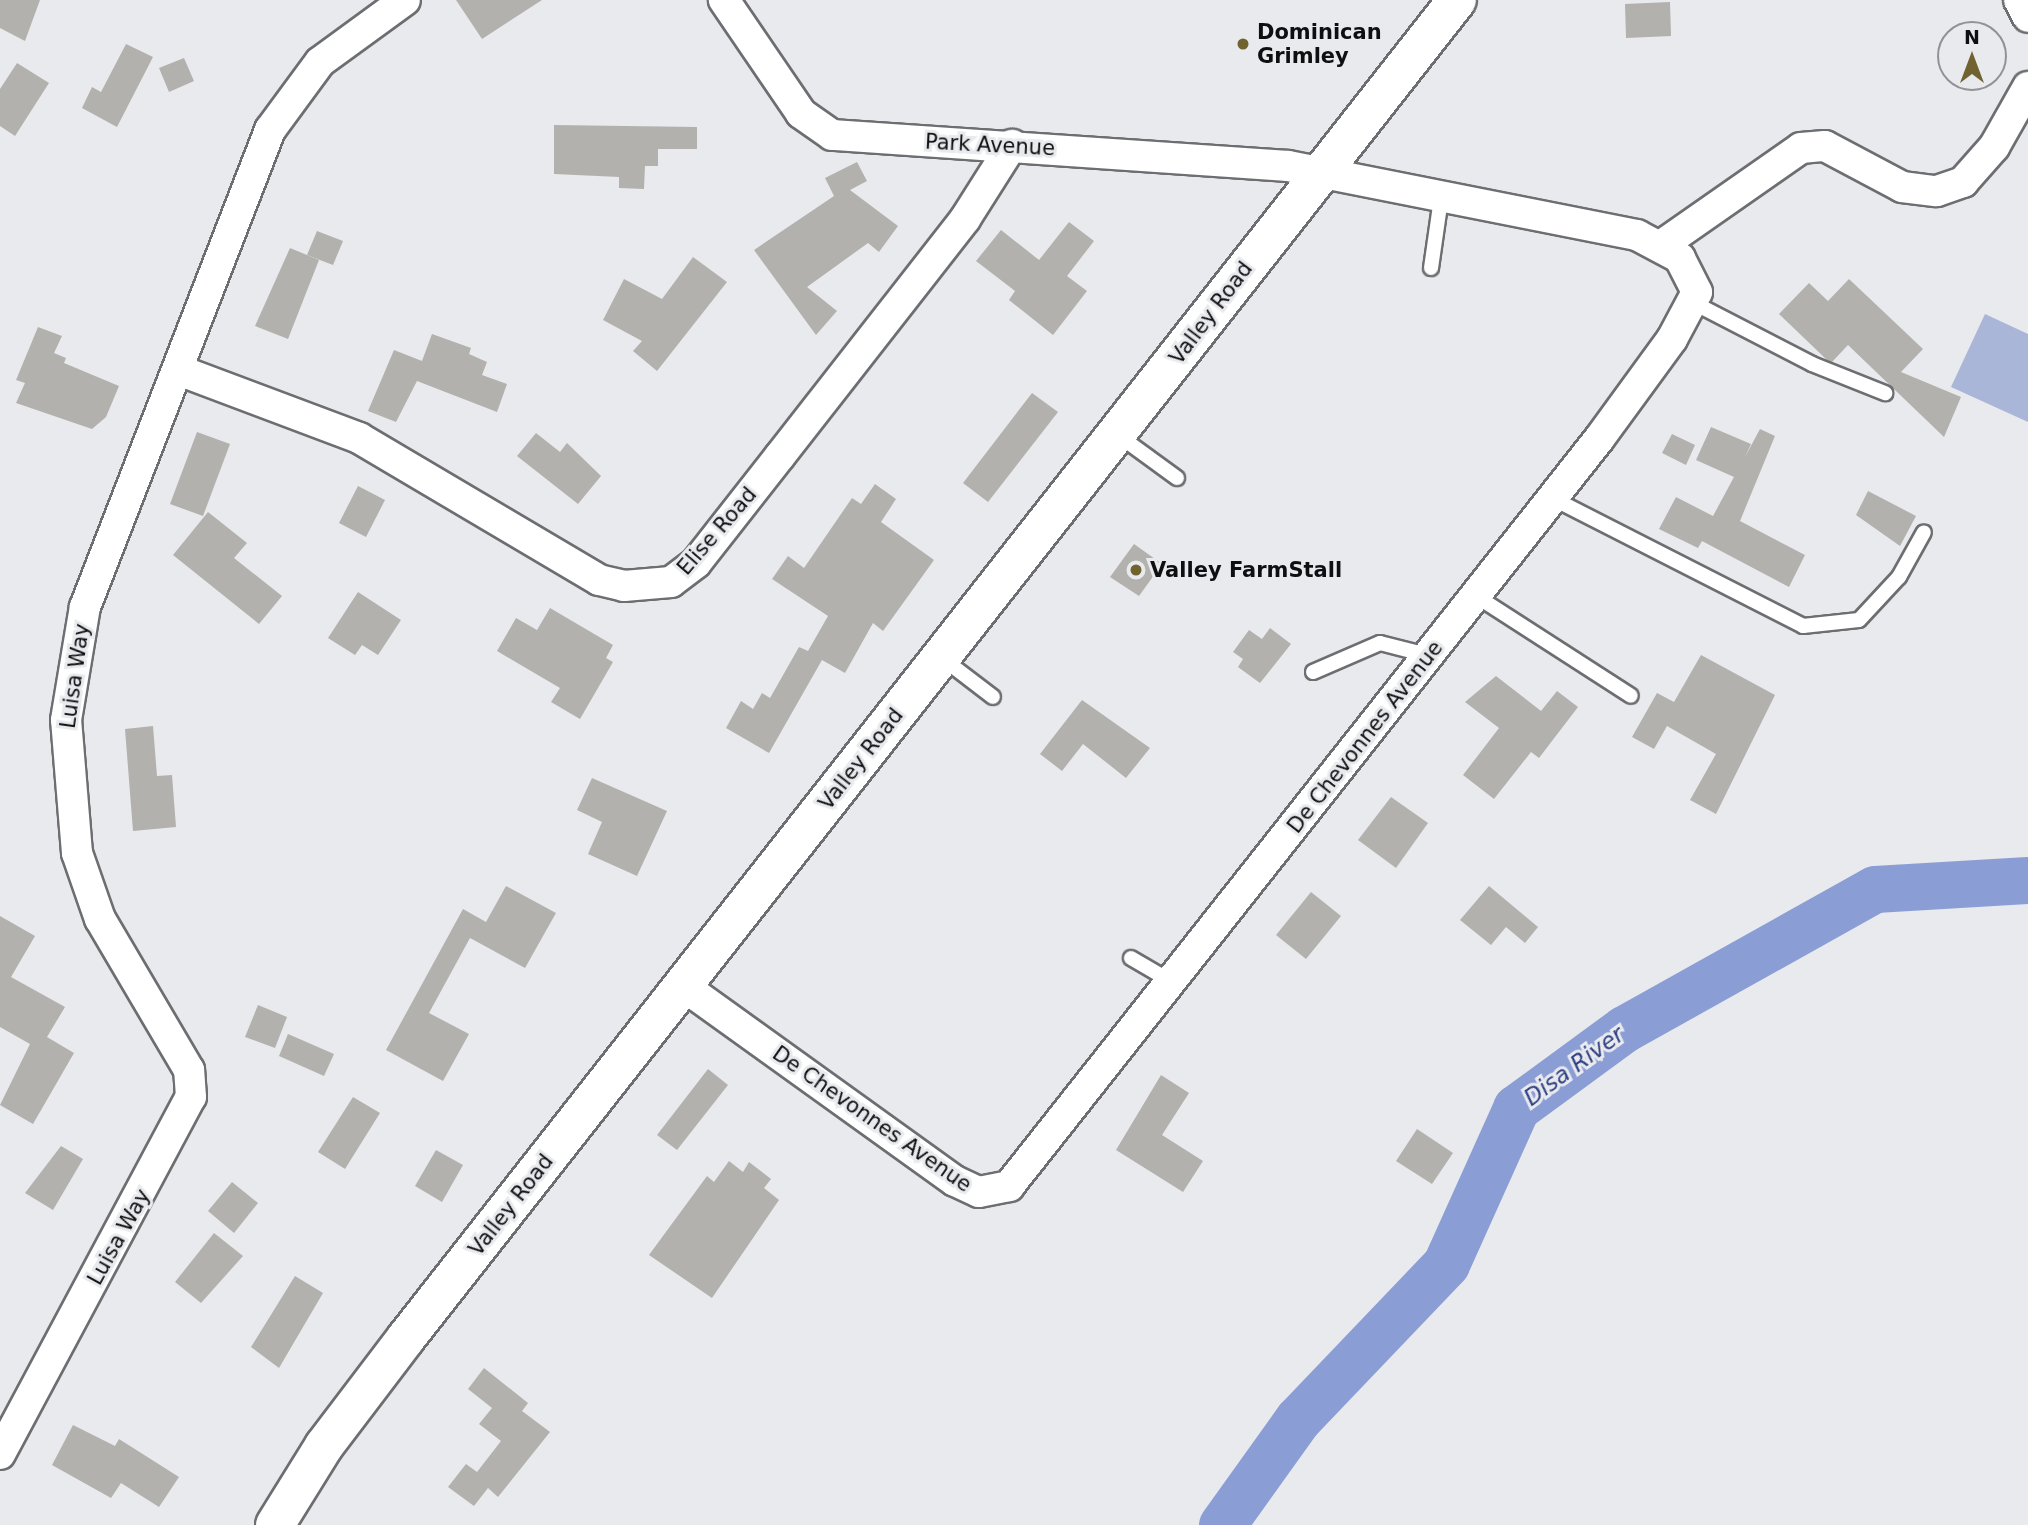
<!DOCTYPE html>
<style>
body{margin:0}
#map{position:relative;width:2028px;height:1525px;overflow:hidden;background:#e8eaee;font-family:"DejaVu Sans",sans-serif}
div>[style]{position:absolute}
.green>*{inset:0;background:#aab6d8}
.river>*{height:47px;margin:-23.5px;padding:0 23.5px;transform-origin:23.5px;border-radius:23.5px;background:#8b9dd5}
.building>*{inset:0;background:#b2b1ad}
.roads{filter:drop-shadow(2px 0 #6d6e71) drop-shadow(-2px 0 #6d6e71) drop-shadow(0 2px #6d6e71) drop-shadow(0 -2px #6d6e71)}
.lane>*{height:14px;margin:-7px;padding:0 7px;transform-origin:7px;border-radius:7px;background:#fff}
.street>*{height:30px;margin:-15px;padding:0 15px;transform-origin:15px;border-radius:15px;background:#fff}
.secondary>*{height:38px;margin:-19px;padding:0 19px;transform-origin:19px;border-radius:19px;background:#fff}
.dots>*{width:19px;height:19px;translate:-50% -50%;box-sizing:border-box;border:4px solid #e8eaee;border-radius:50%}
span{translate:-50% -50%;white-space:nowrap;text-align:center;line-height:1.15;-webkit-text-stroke:6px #e8eaee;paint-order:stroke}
.poi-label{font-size:21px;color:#0f0f11;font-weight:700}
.left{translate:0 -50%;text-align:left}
.street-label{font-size:21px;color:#0f0f11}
.water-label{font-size:23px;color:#304184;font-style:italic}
.north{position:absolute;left:1937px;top:21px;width:70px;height:70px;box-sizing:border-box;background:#e8eaee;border:2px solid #919296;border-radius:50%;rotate:0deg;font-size:19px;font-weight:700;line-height:28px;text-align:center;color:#0f0f11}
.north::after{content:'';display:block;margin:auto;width:24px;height:32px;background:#706330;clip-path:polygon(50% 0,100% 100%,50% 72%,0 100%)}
</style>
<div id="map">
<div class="green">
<div style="clip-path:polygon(1985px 314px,2028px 334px,2028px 422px,1951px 387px)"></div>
</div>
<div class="river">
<div style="left:1222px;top:1525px;width:130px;rotate:-54.4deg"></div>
<div style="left:1298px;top:1419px;width:214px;rotate:-46.3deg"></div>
<div style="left:1446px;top:1264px;width:171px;rotate:-65.8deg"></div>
<div style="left:1516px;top:1108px;width:134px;rotate:-36.2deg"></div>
<div style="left:1624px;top:1029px;width:287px;rotate:-29.2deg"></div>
<div style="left:1875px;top:889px;width:153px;rotate:-3.4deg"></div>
</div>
<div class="building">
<div style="clip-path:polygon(0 0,40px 0,25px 41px,0 28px)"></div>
<div style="clip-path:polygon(456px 0,542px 0,482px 39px)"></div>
<div style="clip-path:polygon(1670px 2px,1671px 36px,1626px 38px,1625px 4px)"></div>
<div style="clip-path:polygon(126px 44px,153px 57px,117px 127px,82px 108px,92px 87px,101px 92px)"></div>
<div style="clip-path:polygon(184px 58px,194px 81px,169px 92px,159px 68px)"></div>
<div style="clip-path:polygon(17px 63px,49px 83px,15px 136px,0 126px,0 89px)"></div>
<div style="clip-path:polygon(554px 125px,697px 127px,697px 149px,658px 149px,658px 166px,645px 166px,644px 189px,619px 188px,619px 177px,554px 174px)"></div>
<div style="clip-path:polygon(857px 162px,867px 181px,850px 190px,898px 226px,879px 252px,868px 243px,807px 287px,837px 311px,816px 335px,754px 250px,834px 196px,825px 178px)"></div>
<div style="clip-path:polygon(1069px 222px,1094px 241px,1067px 276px,1087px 291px,1053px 335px,1009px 300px,1015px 291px,976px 261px,1001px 230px,1039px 260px)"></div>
<div style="clip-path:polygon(317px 231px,343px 241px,333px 265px,307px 255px)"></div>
<div style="clip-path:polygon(290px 248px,319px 260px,288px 339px,255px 326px)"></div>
<div style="clip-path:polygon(693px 257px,727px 282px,657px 371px,633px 351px,642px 341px,603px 320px,624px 279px,662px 299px)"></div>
<div style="clip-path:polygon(1849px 279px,1923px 349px,1901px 372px,1961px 397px,1944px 437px,1848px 345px,1832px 362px,1827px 360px,1779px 314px,1809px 283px,1828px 301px)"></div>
<div style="clip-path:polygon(38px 327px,62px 336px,54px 353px,66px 358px,64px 363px,119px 386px,106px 417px,92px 429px,16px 403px,25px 383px,16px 380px)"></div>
<div style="clip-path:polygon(432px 334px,471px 348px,469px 354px,487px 362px,482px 375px,507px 384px,497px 412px,417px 381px,396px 422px,368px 411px,394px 350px,422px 361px)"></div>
<div style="clip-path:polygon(1032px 393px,1058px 412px,988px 502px,963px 483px)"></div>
<div style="clip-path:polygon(1711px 427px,1751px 444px,1745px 457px,1760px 429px,1775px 436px,1740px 521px,1805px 555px,1789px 587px,1702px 541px,1698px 548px,1659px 529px,1676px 497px,1713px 516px,1734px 477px,1696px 460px)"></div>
<div style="clip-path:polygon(197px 432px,230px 444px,203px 516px,170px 504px)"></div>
<div style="clip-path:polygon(536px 433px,560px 452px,567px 443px,601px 476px,578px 504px,517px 456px)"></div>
<div style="clip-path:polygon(1672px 434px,1695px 445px,1686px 465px,1662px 453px)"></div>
<div style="clip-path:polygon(875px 484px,896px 499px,881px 522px,934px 560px,883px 631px,873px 623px,845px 673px,822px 660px,769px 753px,726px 728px,741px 701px,753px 709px,762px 693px,770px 698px,799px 647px,808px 651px,828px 616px,772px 579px,788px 556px,804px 568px,852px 498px,861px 504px)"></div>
<div style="clip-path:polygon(358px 486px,385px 500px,366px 537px,339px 523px)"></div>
<div style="clip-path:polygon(1868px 491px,1916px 516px,1900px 546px,1856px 515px)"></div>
<div style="clip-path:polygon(208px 512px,247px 543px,234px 558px,282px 596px,259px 624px,173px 555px)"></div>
<div style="clip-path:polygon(1134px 544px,1162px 564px,1139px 596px,1110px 577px)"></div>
<div style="clip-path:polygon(358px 592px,401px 620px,378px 655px,362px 645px,355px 655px,328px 638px)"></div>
<div style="clip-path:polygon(550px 608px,613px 645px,606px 658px,613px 662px,580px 719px,551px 702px,560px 688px,497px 651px,516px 618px,537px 630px)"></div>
<div style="clip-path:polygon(1270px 628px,1291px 644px,1260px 683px,1238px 667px,1243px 659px,1233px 652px,1249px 630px,1262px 639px)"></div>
<div style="clip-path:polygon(1701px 655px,1775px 695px,1716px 814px,1690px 800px,1716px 754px,1667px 726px,1654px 749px,1632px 737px,1657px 693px,1674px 702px)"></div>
<div style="clip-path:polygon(1496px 676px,1541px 711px,1557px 691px,1578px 707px,1539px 758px,1531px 752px,1494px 799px,1463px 775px,1499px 728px,1465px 702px)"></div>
<div style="clip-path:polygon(1082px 700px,1150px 748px,1126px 778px,1083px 744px,1062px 771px,1040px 754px)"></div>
<div style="clip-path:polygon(153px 726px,157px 776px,172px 775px,176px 827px,133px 831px,125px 729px)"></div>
<div style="clip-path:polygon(592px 778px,667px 811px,637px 876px,588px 854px,602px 822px,577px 810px)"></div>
<div style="clip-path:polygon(1391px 797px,1428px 823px,1396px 868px,1358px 840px)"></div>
<div style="clip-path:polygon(506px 886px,556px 913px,525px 968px,470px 938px,429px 1013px,469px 1034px,443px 1081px,386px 1050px,463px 909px,486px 922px)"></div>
<div style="clip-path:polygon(1489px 886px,1538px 927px,1525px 943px,1506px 927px,1491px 945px,1460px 920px)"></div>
<div style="clip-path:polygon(1311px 892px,1341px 916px,1306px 959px,1276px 935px)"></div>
<div style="clip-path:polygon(0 916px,35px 936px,11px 977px,65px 1007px,47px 1037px,74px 1053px,33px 1124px,0 1105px,30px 1044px,0 1027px)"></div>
<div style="clip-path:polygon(258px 1005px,287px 1017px,275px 1048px,245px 1037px)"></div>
<div style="clip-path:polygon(288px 1034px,334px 1054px,324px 1076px,279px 1056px)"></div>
<div style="clip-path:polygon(708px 1069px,728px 1085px,677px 1150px,657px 1135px)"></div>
<div style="clip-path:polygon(1161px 1075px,1189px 1093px,1162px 1135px,1203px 1161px,1183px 1192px,1116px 1150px)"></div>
<div style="clip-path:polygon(353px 1097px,380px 1113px,345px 1169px,318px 1152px)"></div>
<div style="clip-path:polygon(1417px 1129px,1453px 1153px,1432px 1184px,1396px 1161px)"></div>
<div style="clip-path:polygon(61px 1146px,83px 1159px,53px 1210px,25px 1193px)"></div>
<div style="clip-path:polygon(436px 1150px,463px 1165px,442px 1202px,415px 1186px)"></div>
<div style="clip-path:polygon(729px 1161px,743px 1172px,749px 1162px,771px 1179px,764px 1188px,779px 1200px,712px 1298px,649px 1255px,707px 1176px,714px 1182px)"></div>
<div style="clip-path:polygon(232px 1182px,258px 1203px,234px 1233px,208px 1211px)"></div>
<div style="clip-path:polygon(214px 1233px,243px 1256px,201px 1303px,175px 1282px)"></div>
<div style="clip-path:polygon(295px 1276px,323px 1293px,279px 1368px,251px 1347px)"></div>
<div style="clip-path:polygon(484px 1368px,528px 1403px,522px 1411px,550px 1432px,498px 1497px,488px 1488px,474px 1506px,448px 1487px,466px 1464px,477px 1472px,501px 1441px,479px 1424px,492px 1408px,468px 1389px)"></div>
<div style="clip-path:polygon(73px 1425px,115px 1446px,119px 1439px,179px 1477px,159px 1507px,121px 1483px,111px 1498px,52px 1465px)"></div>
</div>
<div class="roads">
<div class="lane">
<div style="left:1431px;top:268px;width:70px;rotate:-81.8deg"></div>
<div style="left:1694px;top:303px;width:133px;rotate:27.3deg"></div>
<div style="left:1812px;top:364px;width:79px;rotate:21.7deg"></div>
<div style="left:1118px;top:435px;width:73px;rotate:36.1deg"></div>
<div style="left:1552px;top:498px;width:282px;rotate:27deg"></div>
<div style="left:1803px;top:626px;width:56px;rotate:-6.1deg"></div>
<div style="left:1859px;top:620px;width:59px;rotate:-47.1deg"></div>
<div style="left:1899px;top:577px;width:51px;rotate:-60.9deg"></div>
<div style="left:1476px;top:596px;width:184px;rotate:32.8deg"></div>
<div style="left:942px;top:658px;width:64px;rotate:37.4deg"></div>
<div style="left:1313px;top:672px;width:73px;rotate:-23.4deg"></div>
<div style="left:1380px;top:643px;width:49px;rotate:14.3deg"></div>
<div style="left:1131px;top:958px;width:48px;rotate:30.3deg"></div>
</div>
<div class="street">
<div style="left:2019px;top:0;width:19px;rotate:62deg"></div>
<div style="left:1662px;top:245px;width:169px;rotate:-34.9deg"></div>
<div style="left:1801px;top:148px;width:24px;rotate:-5deg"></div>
<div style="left:1825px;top:146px;width:87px;rotate:28deg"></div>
<div style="left:1902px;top:187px;width:35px;rotate:7deg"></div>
<div style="left:1937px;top:191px;width:28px;rotate:-19deg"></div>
<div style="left:1963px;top:182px;width:47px;rotate:-48.5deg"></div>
<div style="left:1994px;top:147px;width:69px;rotate:-60.5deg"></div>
<div style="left:181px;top:371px;width:190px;rotate:20.6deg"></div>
<div style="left:359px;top:438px;width:279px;rotate:30.6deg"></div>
<div style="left:599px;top:580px;width:26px;rotate:13deg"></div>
<div style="left:624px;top:586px;width:47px;rotate:-4.9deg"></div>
<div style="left:671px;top:582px;width:31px;rotate:-37deg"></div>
<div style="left:696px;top:563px;width:136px;rotate:-51.9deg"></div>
<div style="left:780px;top:456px;width:301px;rotate:-52deg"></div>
<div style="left:965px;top:219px;width:88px;rotate:-57.6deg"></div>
<div style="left:682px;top:985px;width:336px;rotate:35.7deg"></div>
<div style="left:955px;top:1181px;width:26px;rotate:25deg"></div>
<div style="left:979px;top:1192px;width:31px;rotate:-11deg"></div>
<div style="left:1009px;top:1186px;width:952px;rotate:-51.7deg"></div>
<div style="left:1599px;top:439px;width:124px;rotate:-53.9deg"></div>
<div style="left:1672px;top:339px;width:53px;rotate:-62deg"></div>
<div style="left:1697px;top:292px;width:38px;rotate:-117deg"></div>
<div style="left:1680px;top:258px;width:49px;rotate:-151.9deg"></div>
<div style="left:1637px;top:235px;width:356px;rotate:-168.8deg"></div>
<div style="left:1288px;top:166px;width:457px;rotate:-176.1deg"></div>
<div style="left:832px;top:135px;width:38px;rotate:-145deg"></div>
<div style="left:801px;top:113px;width:137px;rotate:-124.3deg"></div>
<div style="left:0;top:1454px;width:405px;rotate:-61.9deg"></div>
<div style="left:191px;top:1097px;width:27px;rotate:-94deg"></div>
<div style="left:189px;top:1070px;width:175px;rotate:-120.5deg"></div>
<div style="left:100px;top:919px;width:70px;rotate:-109.2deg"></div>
<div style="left:77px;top:853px;width:133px;rotate:-94.7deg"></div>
<div style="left:66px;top:720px;width:115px;rotate:-80.5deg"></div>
<div style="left:85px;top:607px;width:512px;rotate:-68.8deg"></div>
<div style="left:270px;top:130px;width:84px;rotate:-53.7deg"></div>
<div style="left:320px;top:62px;width:105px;rotate:-36.1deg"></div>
</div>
<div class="secondary">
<div style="left:275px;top:1525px;width:93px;rotate:-58.2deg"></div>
<div style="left:324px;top:1446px;width:136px;rotate:-52.8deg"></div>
<div style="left:406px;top:1338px;width:1701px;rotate:-51.85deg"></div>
</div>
</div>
<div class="dots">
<div style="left:1243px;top:44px;background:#706330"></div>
<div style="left:1136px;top:570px;background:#706330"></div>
</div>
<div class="poi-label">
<span class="left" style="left:1257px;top:44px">Dominican<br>Grimley</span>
<span class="left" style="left:1150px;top:570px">Valley FarmStall</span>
</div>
<div class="street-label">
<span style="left:990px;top:145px;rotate:3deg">Park Avenue</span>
<span style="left:1211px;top:313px;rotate:-53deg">Valley Road</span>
<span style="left:717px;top:531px;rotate:-49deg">Elise Road</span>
<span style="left:75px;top:676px;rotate:-82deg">Luisa Way</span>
<span style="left:1365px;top:737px;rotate:-52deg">De Chevonnes Avenue</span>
<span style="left:861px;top:759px;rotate:-52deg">Valley Road</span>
<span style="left:872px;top:1119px;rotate:35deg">De Chevonnes Avenue</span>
<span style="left:511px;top:1205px;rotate:-52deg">Valley Road</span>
<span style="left:119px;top:1237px;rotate:-61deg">Luisa Way</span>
</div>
<div class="water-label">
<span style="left:1574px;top:1066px;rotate:-36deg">Disa River</span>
</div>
<div class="north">N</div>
</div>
